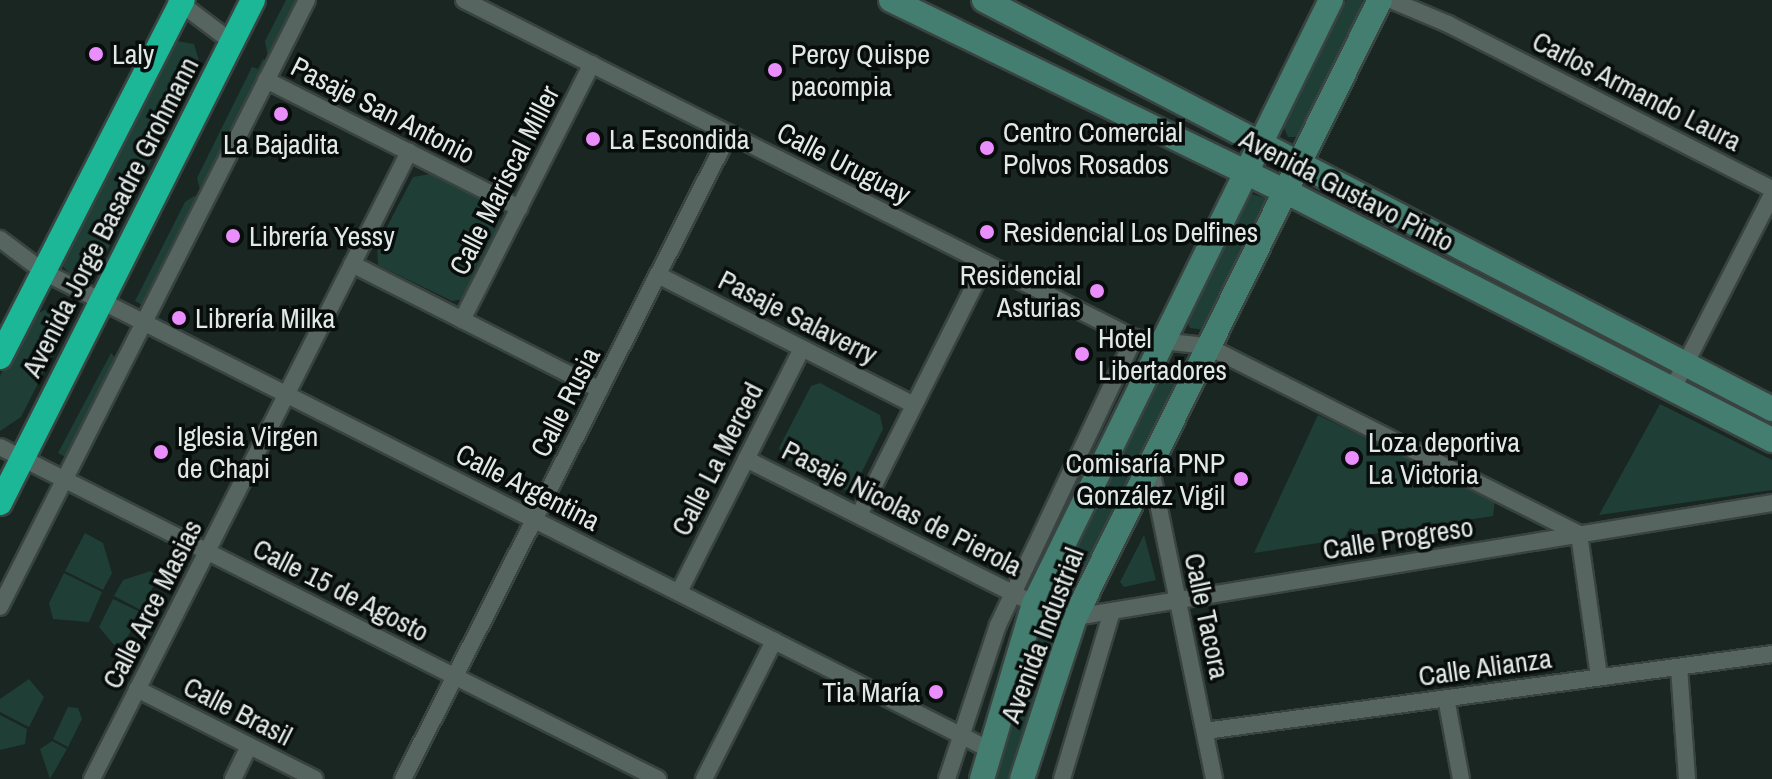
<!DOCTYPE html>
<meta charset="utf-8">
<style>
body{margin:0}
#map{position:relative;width:1772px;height:779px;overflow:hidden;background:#192622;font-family:"Archivo Narrow",sans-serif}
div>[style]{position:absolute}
.green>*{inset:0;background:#1f3f36}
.roads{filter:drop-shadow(2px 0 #394340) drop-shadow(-2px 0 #394340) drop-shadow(0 2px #394340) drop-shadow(0 -2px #394340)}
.street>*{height:16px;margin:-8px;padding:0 8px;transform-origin:8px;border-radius:8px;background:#566560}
.secondary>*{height:24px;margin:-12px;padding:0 12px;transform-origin:12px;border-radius:12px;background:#447e70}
.highway>*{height:24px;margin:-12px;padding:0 12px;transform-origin:12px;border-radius:12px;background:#1bb797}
.dots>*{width:22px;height:22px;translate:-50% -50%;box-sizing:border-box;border:4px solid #080d0c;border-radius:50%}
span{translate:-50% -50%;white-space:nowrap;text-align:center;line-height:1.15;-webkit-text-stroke:7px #080d0c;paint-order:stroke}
.poi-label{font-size:28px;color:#e1e9e6}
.left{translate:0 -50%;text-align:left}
.right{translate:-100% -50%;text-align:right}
.street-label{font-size:28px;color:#e1e9e6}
</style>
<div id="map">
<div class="green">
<div style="clip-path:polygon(286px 0,298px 0,268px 58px,265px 41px)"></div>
<div style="clip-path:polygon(1346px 0,1362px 0,1365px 5px,1300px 137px,1288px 137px,1283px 126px)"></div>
<div style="clip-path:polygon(177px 41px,194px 44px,199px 61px,100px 266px,91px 276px,76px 281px,61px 264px,167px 47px)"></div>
<div style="clip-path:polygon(263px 59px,267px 61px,201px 194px,197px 178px,252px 67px,258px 69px)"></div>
<div style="clip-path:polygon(430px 174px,500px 209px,501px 226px,465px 299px,452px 301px,378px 265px,377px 246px,413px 177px)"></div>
<div style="clip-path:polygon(1248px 193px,1266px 198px,1268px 204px,1205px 330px,1190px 328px,1186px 320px)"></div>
<div style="clip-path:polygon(194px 196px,199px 198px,142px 305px,135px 301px,185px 202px)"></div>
<div style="clip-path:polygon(45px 310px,60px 314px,65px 330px,21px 417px,0 431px,0 376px,30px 317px)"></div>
<div style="clip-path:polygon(111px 353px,117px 360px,67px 458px,58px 453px)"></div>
<div style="clip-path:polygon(1165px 370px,1179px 375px,1179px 386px,1074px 592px,1067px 594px,1057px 589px,1056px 581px,1158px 375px)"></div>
<div style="clip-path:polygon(820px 383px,880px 415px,883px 429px,854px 488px,845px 490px,782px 457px,779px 448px,811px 386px)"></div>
<div style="clip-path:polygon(1660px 404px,1772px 460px,1772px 490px,1599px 515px)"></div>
<div style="clip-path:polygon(1318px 415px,1495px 500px,1493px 516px,1366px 535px,1350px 528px,1344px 539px,1254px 553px)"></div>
<div style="clip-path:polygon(85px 533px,103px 543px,112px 573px,103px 590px,65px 571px)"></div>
<div style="clip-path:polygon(1144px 535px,1156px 580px,1124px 587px,1120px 582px)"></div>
<div style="clip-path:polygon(151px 571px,157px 579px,141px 610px,114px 596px,123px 580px)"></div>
<div style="clip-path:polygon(64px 573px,102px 592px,89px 622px,53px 619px,49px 603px)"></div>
<div style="clip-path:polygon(113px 599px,140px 612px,126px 640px,114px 645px,99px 627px)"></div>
<div style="clip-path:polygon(1041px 633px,1054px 635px,1056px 642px,1018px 779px,993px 779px)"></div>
<div style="clip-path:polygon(29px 679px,44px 697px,29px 727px,0 712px,0 699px)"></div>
<div style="clip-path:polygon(68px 707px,78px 708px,82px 719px,68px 747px,53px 739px)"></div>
<div style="clip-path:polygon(0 715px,27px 729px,25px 744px,0 750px)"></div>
<div style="clip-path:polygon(52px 741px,67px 749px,50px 779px,40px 749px)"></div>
</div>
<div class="roads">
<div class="street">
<div style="left:176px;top:0;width:70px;rotate:36.9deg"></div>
<div style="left:464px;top:0;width:750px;rotate:26.77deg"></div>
<div style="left:1134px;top:338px;width:73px;rotate:6.3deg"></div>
<div style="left:1207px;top:346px;width:417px;rotate:26.8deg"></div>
<div style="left:1579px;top:534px;width:144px;rotate:82deg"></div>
<div style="left:1391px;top:0;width:62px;rotate:22.8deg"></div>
<div style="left:1448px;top:24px;width:364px;rotate:27deg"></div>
<div style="left:266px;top:80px;width:284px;rotate:26.8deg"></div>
<div style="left:0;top:239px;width:55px;rotate:36.9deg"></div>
<div style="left:44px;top:272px;width:1058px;rotate:26.81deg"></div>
<div style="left:352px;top:264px;width:278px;rotate:26.9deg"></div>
<div style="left:658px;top:275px;width:287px;rotate:26.9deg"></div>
<div style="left:462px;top:320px;width:287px;rotate:-63.1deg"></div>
<div style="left:1672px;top:390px;width:219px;rotate:-62.9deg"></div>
<div style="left:0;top:447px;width:737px;rotate:26.77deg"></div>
<div style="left:746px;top:459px;width:322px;rotate:26.7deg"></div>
<div style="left:1034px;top:604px;width:43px;rotate:17.6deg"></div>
<div style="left:1075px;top:617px;width:706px;rotate:-9.29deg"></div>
<div style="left:1150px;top:464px;width:321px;rotate:78.5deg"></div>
<div style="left:859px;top:515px;width:282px;rotate:-63.3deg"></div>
<div style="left:679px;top:592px;width:273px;rotate:-63.2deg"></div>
<div style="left:0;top:607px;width:680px;rotate:-63.17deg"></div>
<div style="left:1679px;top:667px;width:112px;rotate:85.9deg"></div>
<div style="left:137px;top:689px;width:199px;rotate:26.8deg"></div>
<div style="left:1446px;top:698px;width:82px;rotate:79.5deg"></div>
<div style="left:1205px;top:731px;width:572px;rotate:-7.73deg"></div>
<div style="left:92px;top:779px;width:703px;rotate:-63.18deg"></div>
<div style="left:233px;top:779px;width:37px;rotate:-64deg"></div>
<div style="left:403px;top:779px;width:723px;rotate:-63.19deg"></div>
<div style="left:704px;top:779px;width:155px;rotate:-63.1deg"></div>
<div style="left:947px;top:779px;width:162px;rotate:-71.7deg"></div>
<div style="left:998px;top:625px;width:318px;rotate:-64.6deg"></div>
<div style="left:1062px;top:779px;width:175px;rotate:-73.4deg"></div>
</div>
<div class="secondary">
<div style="left:891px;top:0;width:440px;rotate:25.9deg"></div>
<div style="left:1287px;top:192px;width:545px;rotate:27.08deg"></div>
<div style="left:984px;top:0;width:888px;rotate:27.43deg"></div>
<div style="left:982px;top:779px;width:183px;rotate:-73.5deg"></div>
<div style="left:1034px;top:604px;width:673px;rotate:-63.82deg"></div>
<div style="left:1022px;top:779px;width:170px;rotate:-71.9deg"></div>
<div style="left:1075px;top:617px;width:688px;rotate:-63.7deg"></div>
</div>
<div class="highway">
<div style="left:0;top:357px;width:401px;rotate:-62.9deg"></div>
<div style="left:0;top:503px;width:563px;rotate:-63.3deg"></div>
</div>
</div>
<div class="dots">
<div style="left:96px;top:54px;background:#ea8dfd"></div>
<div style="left:775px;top:70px;background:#ea8dfd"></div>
<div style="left:281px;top:114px;background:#ea8dfd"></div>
<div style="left:593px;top:139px;background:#ea8dfd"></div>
<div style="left:987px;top:148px;background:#ea8dfd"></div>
<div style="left:987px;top:232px;background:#ea8dfd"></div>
<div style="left:233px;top:236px;background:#ea8dfd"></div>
<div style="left:1097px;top:291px;background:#ea8dfd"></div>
<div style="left:179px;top:318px;background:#ea8dfd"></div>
<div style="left:1082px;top:354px;background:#ea8dfd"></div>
<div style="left:161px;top:452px;background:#ea8dfd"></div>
<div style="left:1352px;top:458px;background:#ea8dfd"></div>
<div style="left:1241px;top:479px;background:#ea8dfd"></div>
<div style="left:936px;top:692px;background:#ea8dfd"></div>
</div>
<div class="poi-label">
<span class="left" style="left:112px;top:54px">Laly</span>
<span class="left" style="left:791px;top:70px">Percy Quispe<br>pacompia</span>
<span class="left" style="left:1003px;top:148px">Centro Comercial<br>Polvos Rosados</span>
<span class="left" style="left:609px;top:139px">La Escondida</span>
<span style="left:281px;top:144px">La Bajadita</span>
<span class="left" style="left:1003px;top:232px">Residencial Los Delfines</span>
<span class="left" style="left:249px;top:236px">Librería Yessy</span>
<span class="right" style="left:1081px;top:291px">Residencial<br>Asturias</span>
<span class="left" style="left:195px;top:318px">Librería Milka</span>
<span class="left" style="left:1098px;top:354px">Hotel<br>Libertadores</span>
<span class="left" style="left:177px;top:452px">Iglesia Virgen<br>de Chapi</span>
<span class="left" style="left:1368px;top:458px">Loza deportiva<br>La Victoria</span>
<span class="right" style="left:1225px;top:479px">Comisaría PNP<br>González Vigil</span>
<span class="right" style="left:920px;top:692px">Tia María</span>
</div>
<div class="street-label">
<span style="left:1637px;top:91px;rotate:27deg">Carlos Armando Laura</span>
<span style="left:383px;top:110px;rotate:27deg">Pasaje San Antonio</span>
<span style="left:844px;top:163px;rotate:27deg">Calle Uruguay</span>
<span style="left:504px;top:180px;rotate:-63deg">Calle Mariscal Miller</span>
<span style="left:1347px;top:190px;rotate:27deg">Avenida Gustavo Pinto</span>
<span style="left:110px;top:217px;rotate:-63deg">Avenida Jorge Basadre Grohmann</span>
<span style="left:798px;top:317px;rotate:27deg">Pasaje Salaverry</span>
<span style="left:565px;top:402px;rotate:-63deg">Calle Rusia</span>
<span style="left:717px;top:459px;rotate:-63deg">Calle La Merced</span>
<span style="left:528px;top:487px;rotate:27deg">Calle Argentina</span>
<span style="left:902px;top:508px;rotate:27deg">Pasaje Nicolas de Pierola</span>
<span style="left:1398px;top:538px;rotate:-9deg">Calle Progreso</span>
<span style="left:341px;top:590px;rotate:27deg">Calle 15 de Agosto</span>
<span style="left:152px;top:604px;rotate:-63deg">Calle Arce Masias</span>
<span style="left:1207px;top:616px;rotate:78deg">Calle Tacora</span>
<span style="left:1042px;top:635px;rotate:-69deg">Avenida Industrial</span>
<span style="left:1485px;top:667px;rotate:-8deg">Calle Alianza</span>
<span style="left:238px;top:711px;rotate:27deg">Calle Brasil</span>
</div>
</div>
